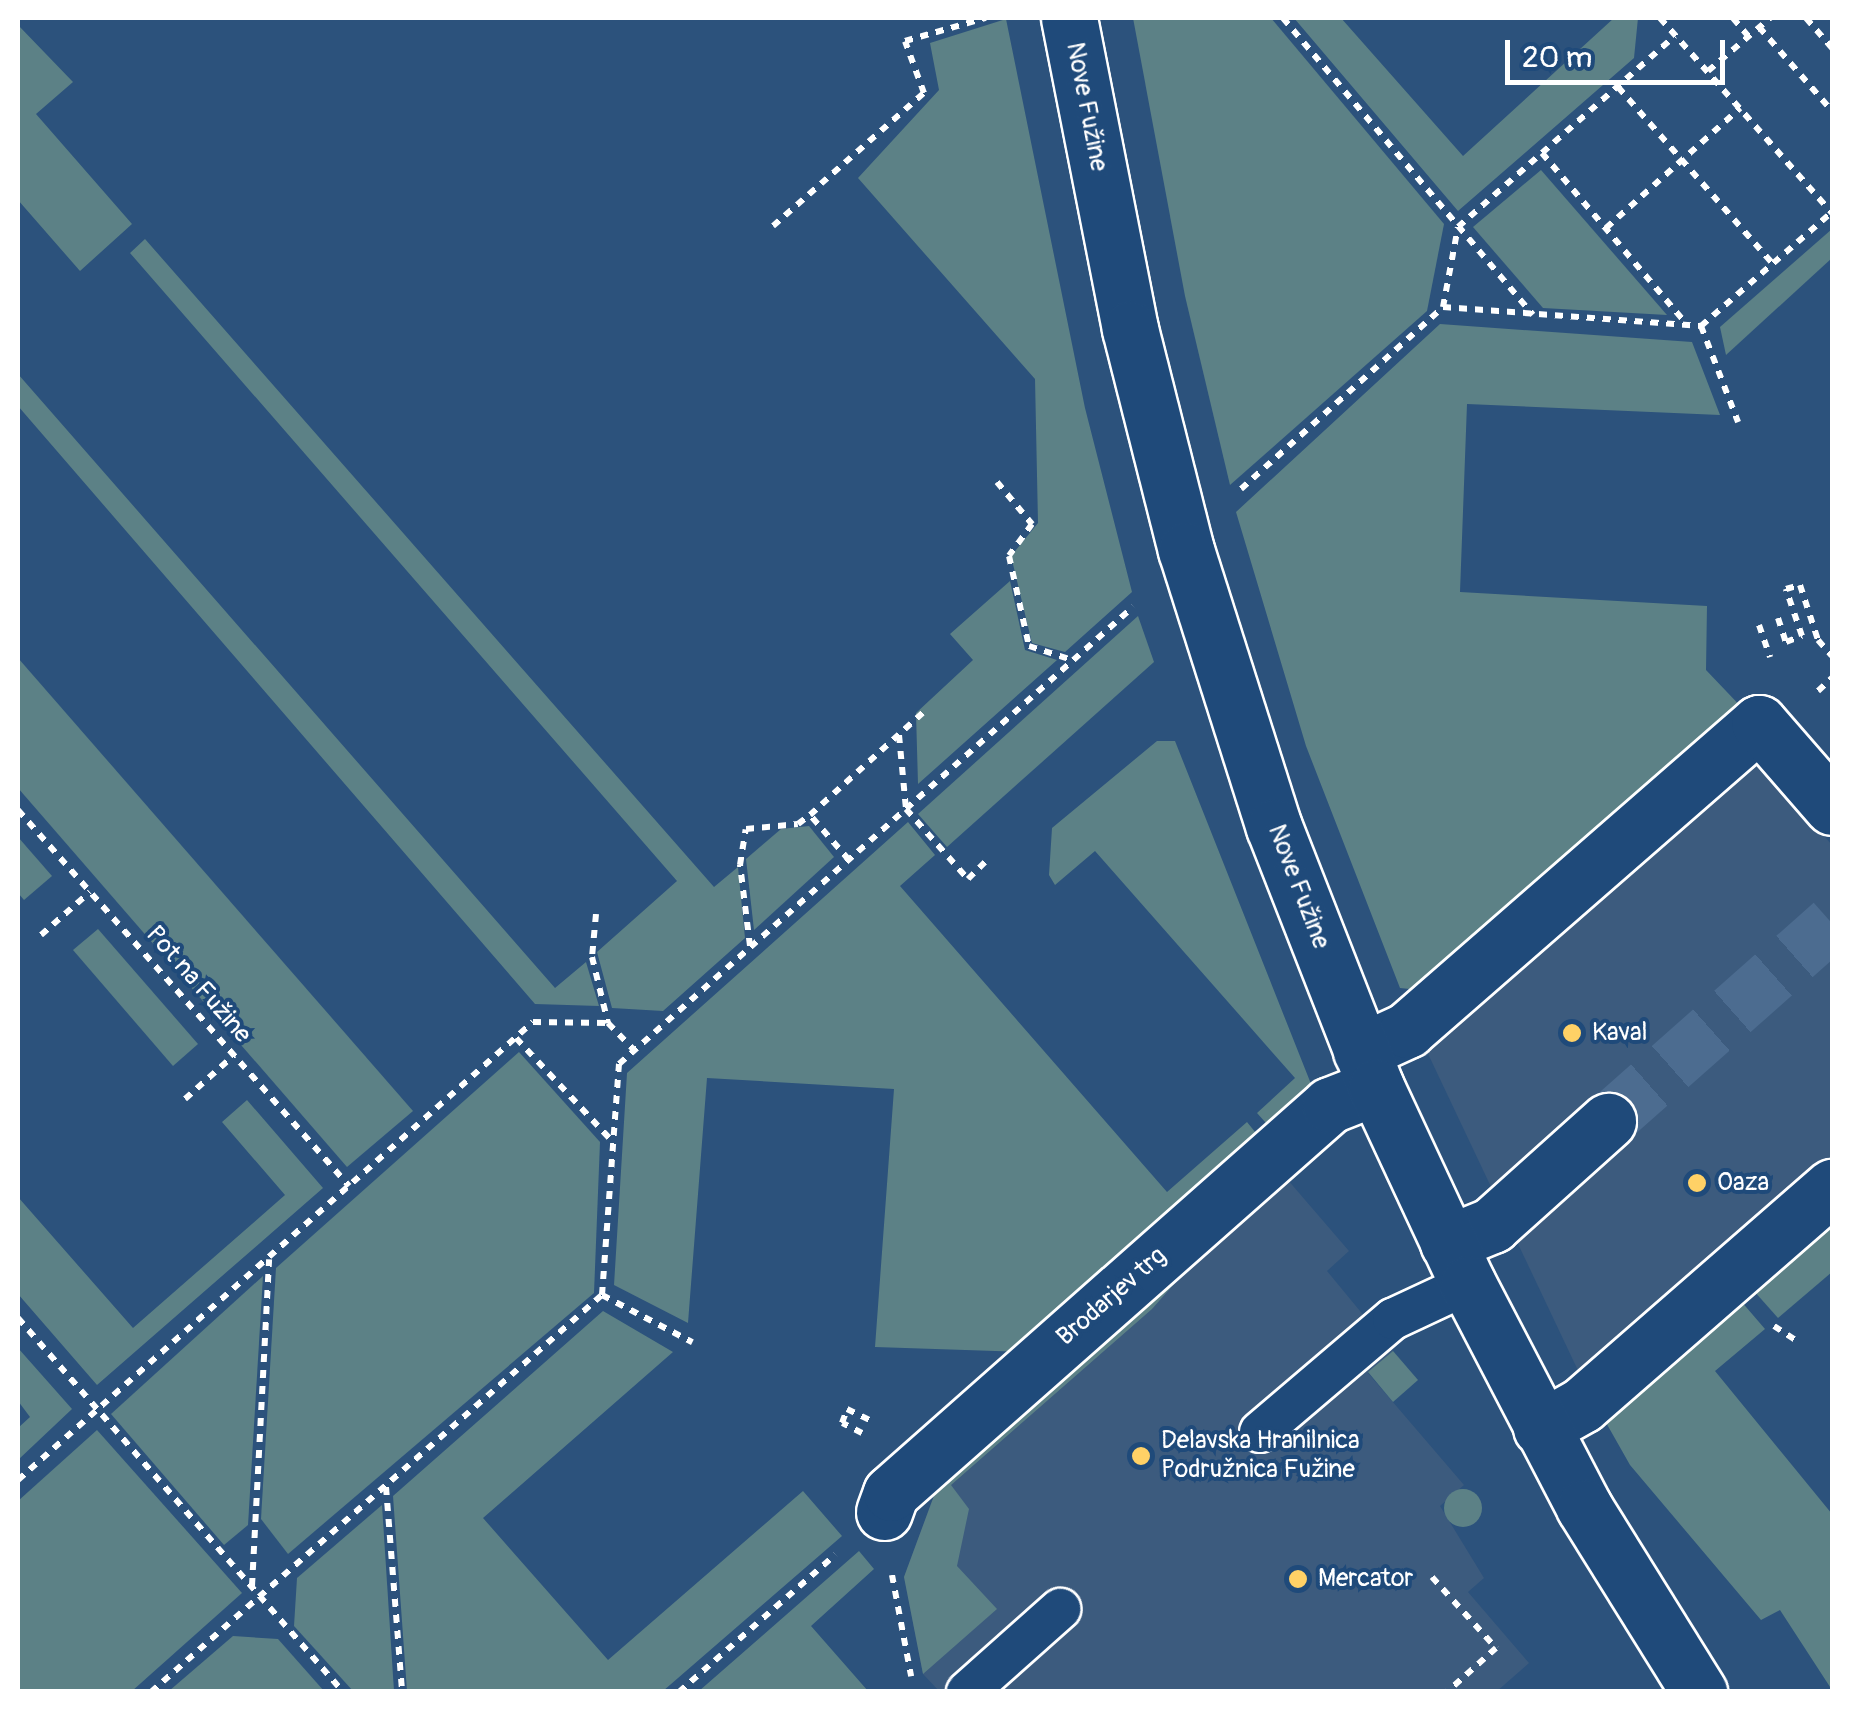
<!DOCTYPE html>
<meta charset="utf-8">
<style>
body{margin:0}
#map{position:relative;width:1850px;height:1709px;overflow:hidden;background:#2c527c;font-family:Pangolin,sans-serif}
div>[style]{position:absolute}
.built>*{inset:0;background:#3c5b7e}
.green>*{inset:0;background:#5c8186}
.round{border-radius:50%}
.street-tunnel>*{height:55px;margin-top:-27.5px;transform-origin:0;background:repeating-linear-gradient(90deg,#4c6c90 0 55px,transparent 0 83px)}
.path>*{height:6px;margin-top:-3px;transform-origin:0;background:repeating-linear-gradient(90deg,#fff 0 8px,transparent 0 16px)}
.roads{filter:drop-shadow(2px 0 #fff) drop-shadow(-2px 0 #fff) drop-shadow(0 2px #fff) drop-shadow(0 -2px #fff)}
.lane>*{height:40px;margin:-20px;padding:0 20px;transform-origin:20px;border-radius:20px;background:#1f4a7a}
.street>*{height:55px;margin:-27.5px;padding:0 27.5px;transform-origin:27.5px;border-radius:27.5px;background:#1f4a7a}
.secondary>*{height:55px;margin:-27.5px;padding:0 27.5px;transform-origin:27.5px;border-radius:27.5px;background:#1f4a7a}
.dots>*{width:28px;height:28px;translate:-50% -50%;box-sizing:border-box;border:5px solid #1f4a7a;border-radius:50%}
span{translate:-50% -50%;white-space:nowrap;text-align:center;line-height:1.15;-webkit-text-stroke:8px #1f4a7a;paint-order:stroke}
.street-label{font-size:25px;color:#fff}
.poi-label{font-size:25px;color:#fff}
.left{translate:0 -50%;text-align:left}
.frame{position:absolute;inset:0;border:20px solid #fff;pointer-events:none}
.scale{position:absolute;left:1505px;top:40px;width:220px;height:45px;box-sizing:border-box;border:5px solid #fff;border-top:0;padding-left:12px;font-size:30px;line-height:35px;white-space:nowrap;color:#fff;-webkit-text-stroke:8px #1f4a7a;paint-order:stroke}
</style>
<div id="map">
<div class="built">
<div style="clip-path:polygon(1750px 751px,1832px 845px,1832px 1162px,1583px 1381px,1421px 1039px)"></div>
<div style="clip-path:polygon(1281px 1172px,1349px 1251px,1327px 1271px,1393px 1351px,1368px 1373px,1464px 1485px,1440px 1506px,1484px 1578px,1468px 1592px,1529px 1663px,1496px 1692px,939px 1691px,923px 1674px,904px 1577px,942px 1474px)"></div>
</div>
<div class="green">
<div style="clip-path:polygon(1133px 18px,1271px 18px,1444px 224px,1427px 311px,1230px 485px,1185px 296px)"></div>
<div style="clip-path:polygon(1294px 18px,1341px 18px,1463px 156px,1614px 18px,1638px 18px,1634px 58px,1458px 211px)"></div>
<div style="clip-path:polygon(1006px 19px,1085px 408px,1132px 592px,1065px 652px,1032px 643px,1011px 556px,1038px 523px,1035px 379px,858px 178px,939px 90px,930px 43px)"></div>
<div style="clip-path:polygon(18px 25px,73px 82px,36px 114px,132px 224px,80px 271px,18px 200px)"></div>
<div style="clip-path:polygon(1541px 170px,1667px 315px,1543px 308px,1473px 227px)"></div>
<div style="clip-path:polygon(1832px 229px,1832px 258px,1726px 355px,1720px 327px)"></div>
<div style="clip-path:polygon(145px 239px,714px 887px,738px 867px,745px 938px,663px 1011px,612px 1008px,597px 952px,677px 881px,130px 253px)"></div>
<div style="clip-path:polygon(1440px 324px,1692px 342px,1720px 415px,1467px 404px,1460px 592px,1707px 606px,1706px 670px,1747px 713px,1429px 991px,1400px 988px,1306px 746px,1236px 512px)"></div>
<div style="clip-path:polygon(18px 374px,555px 988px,586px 962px,599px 1006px,535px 1004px,18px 406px)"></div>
<div style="clip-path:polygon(1010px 581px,1025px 650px,1057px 660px,918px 784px,916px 713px,973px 660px,950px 634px)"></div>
<div style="clip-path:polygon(1138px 616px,1154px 662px,947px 847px,918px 814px)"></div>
<div style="clip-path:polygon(18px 658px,413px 1111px,347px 1167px,18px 788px)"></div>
<div style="clip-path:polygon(1157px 741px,1175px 741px,1315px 1094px,1275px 1133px,1257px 1113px,1295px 1078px,1095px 851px,1055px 885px,1049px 875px,1052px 828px)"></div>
<div style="clip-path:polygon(908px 822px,935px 855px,900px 886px,1167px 1192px,1247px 1122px,1264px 1143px,1026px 1352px,875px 1347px,894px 1089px,707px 1078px,688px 1323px,614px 1285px,627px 1073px)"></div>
<div style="clip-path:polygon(809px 826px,834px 857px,754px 930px,746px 859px,781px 829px)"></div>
<div style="clip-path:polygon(18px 837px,52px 876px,24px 900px,18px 893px)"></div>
<div style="clip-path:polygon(98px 929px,198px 1044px,173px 1066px,73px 950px)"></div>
<div style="clip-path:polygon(519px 1052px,600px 1142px,594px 1293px,288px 1554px,261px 1519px,276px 1268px)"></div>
<div style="clip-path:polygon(247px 1100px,323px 1188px,97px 1385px,18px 1294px,18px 1197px,133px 1328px,285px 1195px,222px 1122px)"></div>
<div style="clip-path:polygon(1832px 1205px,1832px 1272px,1778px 1318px,1746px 1282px)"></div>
<div style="clip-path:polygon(1242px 1207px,1152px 1309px,951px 1485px,969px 1509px,957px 1566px,997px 1609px,923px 1674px,904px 1577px,942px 1474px)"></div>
<div style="clip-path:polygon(263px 1276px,248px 1525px,224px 1545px,111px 1414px)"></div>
<div style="clip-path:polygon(1734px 1293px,1765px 1329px,1715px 1371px,1832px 1514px,1832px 1690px,1780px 1610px,1761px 1620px,1630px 1465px,1600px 1412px)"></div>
<div style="clip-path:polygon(603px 1311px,673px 1352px,483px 1518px,608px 1660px,803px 1491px,842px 1536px,663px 1691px,407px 1691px,393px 1496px)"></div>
<div style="clip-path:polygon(18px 1348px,72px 1409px,18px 1460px,18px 1428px,30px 1417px,18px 1401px)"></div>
<div style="clip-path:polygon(1393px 1351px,1418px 1380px,1393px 1402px,1368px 1372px)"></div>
<div style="clip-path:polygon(97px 1430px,242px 1593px,132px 1691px,18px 1691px,18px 1501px)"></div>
<div class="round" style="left:1444px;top:1489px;width:38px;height:38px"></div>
<div style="clip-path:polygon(382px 1505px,394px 1691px,353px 1691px,294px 1626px,297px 1578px)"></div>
<div style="clip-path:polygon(859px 1551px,874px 1569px,811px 1626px,868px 1691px,699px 1691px)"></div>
<div style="clip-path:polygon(233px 1636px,278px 1639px,324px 1691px,169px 1691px)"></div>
</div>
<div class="street-tunnel">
<div style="left:1608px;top:1121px;width:299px;rotate:-41.5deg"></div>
</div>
<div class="path">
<div style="left:1283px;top:18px;width:388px;rotate:49.9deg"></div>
<div style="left:1660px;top:18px;width:260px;rotate:48.6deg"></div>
<div style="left:1733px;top:18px;width:23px;rotate:50deg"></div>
<div style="left:1806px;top:18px;width:40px;rotate:49deg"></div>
<div style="left:1759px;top:27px;width:111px;rotate:49deg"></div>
<div style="left:1708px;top:71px;width:82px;rotate:-40.5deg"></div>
<div style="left:1618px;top:87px;width:235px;rotate:48.8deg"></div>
<div style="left:1542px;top:153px;width:226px;rotate:49.8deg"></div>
<div style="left:773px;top:226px;width:201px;rotate:-41.4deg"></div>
<div style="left:924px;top:93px;width:55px;rotate:-110.1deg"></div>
<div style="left:905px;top:41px;width:84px;rotate:-15.9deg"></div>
<div style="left:1606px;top:228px;width:180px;rotate:-41.8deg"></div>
<div style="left:1443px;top:307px;width:259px;rotate:4.2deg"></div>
<div style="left:1701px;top:326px;width:174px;rotate:-41deg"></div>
<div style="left:1701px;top:326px;width:103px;rotate:68.9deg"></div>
<div style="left:997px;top:482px;width:55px;rotate:50.2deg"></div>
<div style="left:1032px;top:524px;width:39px;rotate:126deg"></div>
<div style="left:1009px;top:556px;width:92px;rotate:77.5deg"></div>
<div style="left:1029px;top:646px;width:45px;rotate:18deg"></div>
<div style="left:1241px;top:489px;width:272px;rotate:-42deg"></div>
<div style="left:1443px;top:307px;width:81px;rotate:-79.4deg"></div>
<div style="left:1458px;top:227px;width:289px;rotate:-41.4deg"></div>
<div style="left:1778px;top:618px;width:25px;rotate:72deg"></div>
<div style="left:1786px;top:642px;width:17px;rotate:-21deg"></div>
<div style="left:1802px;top:636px;width:50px;rotate:-108.8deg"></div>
<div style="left:1786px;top:589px;width:15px;rotate:-16deg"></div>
<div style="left:1800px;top:585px;width:58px;rotate:71.9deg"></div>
<div style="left:1818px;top:640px;width:21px;rotate:49deg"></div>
<div style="left:1759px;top:625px;width:34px;rotate:71deg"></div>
<div style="left:1818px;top:691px;width:19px;rotate:-43deg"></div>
<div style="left:899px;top:735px;width:74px;rotate:84.6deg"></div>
<div style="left:906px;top:809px;width:94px;rotate:48.5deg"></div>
<div style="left:968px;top:879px;width:25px;rotate:-45deg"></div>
<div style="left:18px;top:810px;width:501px;rotate:48.64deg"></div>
<div style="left:849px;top:860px;width:60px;rotate:-130.9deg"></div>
<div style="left:810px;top:815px;width:159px;rotate:-42.2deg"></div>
<div style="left:596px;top:914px;width:43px;rotate:95.3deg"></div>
<div style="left:592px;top:957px;width:68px;rotate:76.4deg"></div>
<div style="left:41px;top:935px;width:65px;rotate:-41.3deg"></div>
<div style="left:750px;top:946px;width:82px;rotate:-97deg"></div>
<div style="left:740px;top:865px;width:36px;rotate:-81deg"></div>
<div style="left:746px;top:829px;width:52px;rotate:-5.5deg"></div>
<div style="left:798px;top:824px;width:15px;rotate:-37deg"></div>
<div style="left:516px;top:1038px;width:142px;rotate:47deg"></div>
<div style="left:185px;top:1099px;width:66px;rotate:-41.9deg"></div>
<div style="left:602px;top:1295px;width:102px;rotate:27.6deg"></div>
<div style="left:18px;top:1318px;width:495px;rotate:49deg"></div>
<div style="left:1774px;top:1326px;width:27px;rotate:33deg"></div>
<div style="left:862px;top:1433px;width:22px;rotate:-153deg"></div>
<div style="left:842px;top:1423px;width:15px;rotate:-70deg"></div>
<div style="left:847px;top:1409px;width:30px;rotate:26deg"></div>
<div style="left:18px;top:1480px;width:689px;rotate:-41.65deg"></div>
<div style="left:533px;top:1022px;width:75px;rotate:0.8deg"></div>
<div style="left:608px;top:1023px;width:39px;rotate:46deg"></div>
<div style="left:386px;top:1487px;width:206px;rotate:85.5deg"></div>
<div style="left:892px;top:1575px;width:103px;rotate:79.3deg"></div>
<div style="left:1432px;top:1577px;width:96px;rotate:48deg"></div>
<div style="left:1496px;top:1648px;width:66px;rotate:138.1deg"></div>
<div style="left:252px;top:1586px;width:327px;rotate:-87deg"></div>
<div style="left:151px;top:1692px;width:601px;rotate:-41.36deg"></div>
<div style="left:602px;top:1295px;width:232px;rotate:-85.8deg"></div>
<div style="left:619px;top:1064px;width:688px;rotate:-41.64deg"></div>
<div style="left:679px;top:1692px;width:208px;rotate:-41.3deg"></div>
</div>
<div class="roads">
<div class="lane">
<div style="left:1260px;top:1432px;width:175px;rotate:-40.4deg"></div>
<div style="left:1393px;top:1319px;width:83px;rotate:-25deg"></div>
<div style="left:967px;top:1692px;width:125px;rotate:-41.7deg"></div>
</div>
<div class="street">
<div style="left:1361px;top:1051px;width:51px;rotate:-24.5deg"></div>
<div style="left:1407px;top:1030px;width:467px;rotate:-41.1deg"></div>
<div style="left:1759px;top:723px;width:111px;rotate:49deg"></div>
<div style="left:1448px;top:1243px;width:48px;rotate:-22.2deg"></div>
<div style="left:1492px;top:1225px;width:156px;rotate:-41.9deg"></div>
<div style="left:1541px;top:1428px;width:47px;rotate:-29.3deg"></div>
<div style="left:1582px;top:1405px;width:332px;rotate:-41.1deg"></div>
<div style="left:884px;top:1512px;width:20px;rotate:-70deg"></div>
<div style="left:891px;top:1493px;width:586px;rotate:-41.47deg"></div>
<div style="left:1330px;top:1105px;width:49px;rotate:-21.4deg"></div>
</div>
<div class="secondary">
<div style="left:1069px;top:18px;width:317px;rotate:78.9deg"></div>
<div style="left:1130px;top:329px;width:228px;rotate:75.8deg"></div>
<div style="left:1186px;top:550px;width:291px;rotate:72.4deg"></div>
<div style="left:1274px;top:827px;width:279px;rotate:68.6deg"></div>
<div style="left:1376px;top:1087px;width:217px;rotate:65deg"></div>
<div style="left:1468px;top:1284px;width:251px;rotate:62.5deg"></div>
<div style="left:1584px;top:1507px;width:218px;rotate:58.1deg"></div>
</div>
</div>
<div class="dots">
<div style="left:1572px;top:1033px;background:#ffd166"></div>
<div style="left:1697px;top:1183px;background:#ffd166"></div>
<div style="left:1141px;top:1456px;background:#ffd166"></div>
<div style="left:1298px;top:1579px;background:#ffd166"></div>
</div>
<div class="street-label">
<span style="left:1086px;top:107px;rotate:79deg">Nove Fužine</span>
<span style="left:1298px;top:887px;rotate:69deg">Nove Fužine</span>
<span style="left:198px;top:985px;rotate:49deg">Pot na Fužine</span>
<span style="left:1112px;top:1297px;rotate:-41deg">Brodarjev trg</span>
</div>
<div class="poi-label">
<span class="left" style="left:1592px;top:1033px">Kaval</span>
<span class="left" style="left:1717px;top:1183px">Oaza</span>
<span class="left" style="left:1161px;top:1456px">Delavska Hranilnica<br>Podružnica Fužine</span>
<span class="left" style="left:1318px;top:1579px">Mercator</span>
</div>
<div class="frame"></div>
<div class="scale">20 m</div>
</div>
